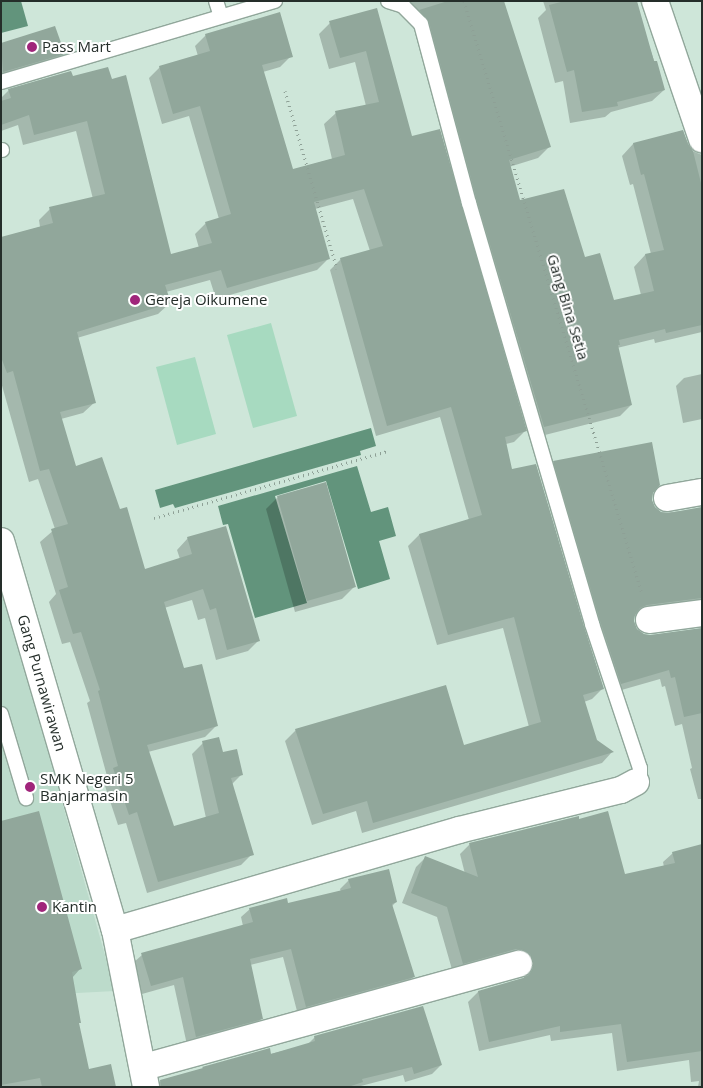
<!DOCTYPE html>
<style>
body{margin:0}
#map{position:relative;width:703px;height:1088px;overflow:hidden;background:#cee6d9;font-family:"Open Sans",sans-serif}
div>[style]{position:absolute}
.built>*{inset:0;background:#bcdbcb}
.green>*{inset:0;background:#a7dac0}
.water>*{inset:0;background:#62947c}
.shadow>*{inset:0;background:#0003}
.building>*{inset:0;background:#91a79b}
.path>*{height:3px;margin-top:-1.5px;transform-origin:0;background:repeating-linear-gradient(90deg,#8ea096 0 1px,transparent 0 5px)}
.roads{filter:drop-shadow(1px 0 #91a79b) drop-shadow(-1px 0 #91a79b) drop-shadow(0 1px #91a79b) drop-shadow(0 -1px #91a79b)}
.service>*{height:14px;margin:-7px;padding:0 7px;transform-origin:7px;border-radius:7px;background:#fff}
.minor>*{height:26px;margin:-13px;padding:0 13px;transform-origin:13px;border-radius:13px;background:#fff}
.dots>*{width:14px;height:14px;translate:-50% -50%;box-sizing:border-box;border:2px solid #fff;border-radius:50%}
span{translate:-50% -50%;white-space:nowrap;text-align:center;line-height:1.15;-webkit-text-stroke:4px #fff;paint-order:stroke}
.poi-label{font-size:15px;color:#252e2a}
.left{translate:0 -50%;text-align:left}
.street-label{font-size:15px;color:#252e2a}
.frame{position:absolute;inset:0;border:2px solid #252e2a;pointer-events:none}
</style>
<div id="map">
<div class="built">
<div style="clip-path:polygon(1px 584px,115px 991px,1px 997px)"></div>
</div>
<div class="green">
<div style="clip-path:polygon(271px 323px,297px 416px,253px 428px,227px 335px)"></div>
<div style="clip-path:polygon(195px 357px,216px 434px,177px 445px,156px 367px)"></div>
</div>
<div class="water">
<div style="clip-path:polygon(1px 1px,21px 1px,28px 26px,1px 33px)"></div>
<div style="clip-path:polygon(371px 428px,376px 446px,360px 451px,361px 455px,175px 508px,173px 504px,160px 508px,155px 490px)"></div>
<div style="clip-path:polygon(357px 466px,371px 512px,388px 507px,396px 536px,379px 541px,390px 579px,358px 589px,326px 481px,275px 496px,307px 603px,255px 618px,228px 524px,223px 525px,218px 506px)"></div>
</div>
<div class="shadow">
<div style="clip-path:polygon(404px 1px,503px 1px,549px 147px,538px 158px,509px 167px,520px 202px,585px 258px,613px 301px,641px 295px,634px 267px,645px 255px,651px 254px,633px 184px,630px 185px,622px 156px,633px 144px,682px 131px,692px 151px,702px 155px,702px 332px,655px 343px,654px 339px,617px 348px,631px 405px,620px 416px,533px 438px,419px 33px,403px 16px)"></div>
<div style="clip-path:polygon(543px 1px,634px 1px,664px 90px,652px 101px,611px 112px,605px 117px,570px 123px,563px 81px,555px 83px,538px 18px,546px 10px)"></div>
<div style="clip-path:polygon(376px 10px,411px 138px,525px 431px,514px 442px,506px 444px,511px 470px,603px 688px,592px 699px,584px 702px,595px 741px,612px 752px,602px 763px,362px 833px,356px 811px,312px 825px,285px 741px,296px 730px,463px 747px,529px 727px,503px 628px,437px 645px,408px 546px,419px 535px,469px 520px,440px 417px,376px 436px,330px 270px,341px 259px,370px 251px,353px 199px,315px 209px,328px 259px,317px 270px,216px 299px,210px 280px,166px 292px,170px 303px,158px 314px,77px 338px,95px 402px,83px 413px,61px 419px,76px 468px,119px 510px,145px 570px,180px 559px,177px 550px,188px 538px,259px 640px,248px 651px,216px 660px,205px 618px,198px 620px,192px 600px,164px 608px,184px 670px,216px 726px,205px 737px,148px 752px,173px 828px,206px 818px,192px 754px,203px 743px,222px 754px,241px 775px,231px 785px,252px 854px,241px 865px,147px 893px,126px 823px,118px 825px,103px 780px,107px 776px,87px 703px,90px 701px,70px 642px,62px 644px,49px 602px,56px 594px,40px 542px,55px 529px,38px 479px,29px 482px,1px 382px,1px 238px,40px 227px,39px 220px,50px 209px,93px 199px,76px 131px,23px 145px,18px 125px,1px 131px,1px 98px,9px 90px,70px 72px,170px 255px,199px 248px,195px 234px,206px 223px,219px 219px,189px 116px,162px 124px,149px 78px,160px 67px,198px 56px,195px 46px,206px 35px,291px 56px,280px 67px,263px 72px,292px 170px,332px 159px,324px 124px,336px 113px,366px 106px,355px 62px,329px 69px,319px 34px,330px 23px)"></div>
<div style="clip-path:polygon(1px 44px,63px 54px,55px 62px,1px 78px)"></div>
<div style="clip-path:polygon(702px 374px,702px 419px,683px 423px,676px 386px,684px 378px)"></div>
<div style="clip-path:polygon(554px 462px,652px 492px,651px 501px,655px 509px,662px 513px,702px 509px,702px 612px,690px 607px,634px 616px,633px 623px,636px 630px,643px 635px,650px 636px,702px 629px,702px 799px,698px 799px,690px 769px,692px 768px,682px 724px,675px 726px,665px 686px,662px 687px,660px 679px,611px 693px,544px 472px)"></div>
<div style="clip-path:polygon(278px 497px,354px 587px,342px 599px,295px 612px,266px 509px)"></div>
<div style="clip-path:polygon(578px 820px,624px 875px,664px 867px,663px 862px,673px 853px,702px 845px,702px 1087px,698px 1087px,699px 1081px,691px 1082px,689px 1060px,617px 1071px,612px 1033px,551px 1041px,550px 1035px,479px 1051px,468px 1002px,478px 992px,524px 979px,524px 970px,453px 973px,437px 917px,402px 903px,416px 867px,425px 858px,465px 874px,460px 854px,470px 844px)"></div>
<div style="clip-path:polygon(1px 822px,80px 969px,72px 978px,80px 1022px,78px 1024px,88px 1070px,115px 1087px,1px 1087px)"></div>
<div style="clip-path:polygon(349px 880px,396px 902px,391px 907px,413px 977px,404px 986px,298px 1015px,283px 957px,250px 965px,262px 1018px,253px 1027px,187px 1045px,174px 985px,142px 994px,133px 963px,142px 955px,243px 926px,241px 917px,250px 909px,287px 904px,341px 892px,340px 889px)"></div>
<div style="clip-path:polygon(315px 1037px,441px 1065px,432px 1074px,405px 1082px,403px 1075px,357px 1087px,155px 1087px,161px 1081px,307px 1045px)"></div>
</div>
<div class="building">
<div style="clip-path:polygon(448px 1px,504px 1px,551px 147px,509px 160px,520px 200px,564px 189px,585px 257px,600px 253px,614px 300px,654px 291px,645px 254px,664px 250px,644px 174px,641px 175px,633px 143px,683px 130px,688px 144px,693px 151px,702px 187px,702px 325px,666px 333px,665px 329px,619px 340px,620px 345px,618px 345px,632px 405px,544px 427px,477px 201px,429px 22px,419px 10px)"></div>
<div style="clip-path:polygon(565px 1px,637px 1px,654px 61px,657px 61px,665px 90px,617px 102px,618px 106px,582px 112px,574px 70px,567px 72px,549px 5px)"></div>
<div style="clip-path:polygon(377px 8px,412px 136px,440px 129px,527px 431px,505px 437px,512px 469px,536px 464px,584px 626px,604px 689px,583px 695px,597px 740px,614px 752px,373px 823px,367px 801px,323px 814px,295px 729px,446px 685px,464px 745px,541px 722px,514px 617px,448px 635px,419px 534px,482px 515px,451px 407px,387px 426px,340px 258px,383px 246px,364px 189px,314px 202px,330px 259px,227px 288px,221px 270px,165px 285px,171px 303px,77px 332px,96px 403px,60px 412px,76px 466px,102px 457px,120px 509px,127px 507px,145px 569px,192px 554px,187px 537px,226px 526px,260px 641px,227px 650px,216px 608px,210px 610px,203px 589px,164px 602px,184px 668px,202px 664px,218px 726px,147px 745px,174px 826px,219px 813px,202px 741px,219px 737px,223px 752px,237px 749px,243px 775px,231px 778px,254px 855px,158px 882px,137px 812px,129px 815px,113px 768px,118px 766px,98px 691px,100px 690px,81px 632px,73px 634px,59px 590px,68px 587px,51px 529px,68px 524px,49px 469px,40px 471px,13px 371px,7px 373px,1px 357px,1px 237px,53px 223px,49px 207px,105px 194px,87px 121px,34px 135px,29px 115px,1px 125px,1px 101px,11px 98px,8px 89px,71px 71px,73px 76px,108px 67px,112px 79px,126px 75px,171px 254px,212px 243px,205px 222px,231px 214px,200px 106px,173px 114px,159px 66px,210px 51px,205px 34px,280px 12px,293px 57px,262px 65px,293px 169px,345px 155px,335px 111px,379px 102px,366px 51px,340px 58px,329px 21px)"></div>
<div style="clip-path:polygon(55px 26px,65px 54px,3px 72px,1px 43px)"></div>
<div style="clip-path:polygon(652px 442px,660px 485px,653px 493px,652px 500px,655px 507px,661px 512px,669px 513px,702px 507px,702px 598px,647px 605px,640px 608px,635px 615px,634px 621px,637px 629px,644px 634px,650px 635px,702px 628px,702px 713px,684px 717px,675px 677px,671px 678px,669px 670px,621px 684px,600px 621px,553px 461px)"></div>
<div style="clip-path:polygon(326px 482px,356px 587px,307px 601px,277px 496px)"></div>
<div style="clip-path:polygon(39px 811px,82px 969px,72px 972px,81px 1023px,79px 1023px,89px 1069px,111px 1064px,116px 1087px,42px 1087px,40px 1078px,1px 1085px,1px 821px)"></div>
<div style="clip-path:polygon(608px 811px,625px 874px,675px 863px,672px 852px,702px 844px,702px 1051px,627px 1062px,621px 1024px,560px 1032px,560px 1026px,489px 1042px,478px 991px,523px 978px,529px 975px,533px 968px,533px 960px,530px 954px,523px 950px,516px 949px,463px 964px,447px 907px,411px 893px,425px 856px,478px 877px,469px 843px,579px 816px,579px 819px)"></div>
<div style="clip-path:polygon(389px 869px,397px 902px,392px 904px,415px 977px,306px 1007px,291px 949px,250px 959px,263px 1019px,196px 1037px,183px 977px,151px 986px,141px 953px,253px 922px,249px 908px,287px 898px,288px 903px,351px 888px,348px 879px)"></div>
<div style="clip-path:polygon(423px 1006px,442px 1065px,414px 1074px,412px 1067px,362px 1079px,363px 1082px,348px 1087px,161px 1087px,160px 1080px,203px 1068px,202px 1067px,270px 1048px,271px 1054px,315px 1041px,314px 1036px)"></div>
</div>
<div class="path">
<div style="left:464px;top:1px;width:619px;rotate:73.29deg"></div>
<div style="left:285px;top:91px;width:185px;rotate:73.7deg"></div>
<div style="left:154px;top:518px;width:242px;rotate:-16deg"></div>
</div>
<div class="roads">
<div class="service">
<div style="left:216px;top:1px;width:16px;rotate:72deg"></div>
<div style="left:388px;top:1px;width:16px;rotate:18deg"></div>
<div style="left:403px;top:6px;width:25px;rotate:45deg"></div>
<div style="left:421px;top:24px;width:185px;rotate:75deg"></div>
<div style="left:469px;top:203px;width:439px;rotate:73.7deg"></div>
<div style="left:592px;top:624px;width:152px;rotate:71.6deg"></div>
<div style="left:640px;top:768px;width:8px;rotate:90deg"></div>
<div style="left:640px;top:776px;width:7px;rotate:124deg"></div>
<div style="left:1px;top:82px;width:286px;rotate:-16.5deg"></div>
<div style="left:1px;top:150px;width:1px"></div>
<div style="left:1px;top:714px;width:88px;rotate:73.4deg"></div>
</div>
<div class="minor">
<div style="left:655px;top:1px;width:146px;rotate:71.2deg"></div>
<div style="left:667px;top:498px;width:36px;rotate:-10deg"></div>
<div style="left:1px;top:541px;width:405px;rotate:73.7deg"></div>
<div style="left:115px;top:930px;width:160px;rotate:78.8deg"></div>
<div style="left:649px;top:620px;width:53px;rotate:-7.5deg"></div>
<div style="left:115px;top:930px;width:358px;rotate:-16.2deg"></div>
<div style="left:459px;top:830px;width:167px;rotate:-13.9deg"></div>
<div style="left:621px;top:790px;width:17px;rotate:-28deg"></div>
<div style="left:144px;top:1067px;width:389px;rotate:-15.4deg"></div>
</div>
</div>
<div class="dots">
<div style="left:32px;top:47px;background:#a0257b"></div>
<div style="left:135px;top:300px;background:#a0257b"></div>
<div style="left:30px;top:787px;background:#a0257b"></div>
<div style="left:42px;top:907px;background:#a0257b"></div>
</div>
<div class="poi-label">
<span class="left" style="left:42px;top:47px">Pass Mart</span>
<span class="left" style="left:145px;top:300px">Gereja Oikumene</span>
<span class="left" style="left:40px;top:787px">SMK Negeri 5<br>Banjarmasin</span>
<span class="left" style="left:52px;top:907px">Kantin</span>
</div>
<div class="street-label">
<span style="left:568px;top:307px;rotate:73deg">Gang Bina Setia</span>
<span style="left:42px;top:683px;rotate:74deg">Gang Purnawirawan</span>
</div>
<div class="frame"></div>
</div>
